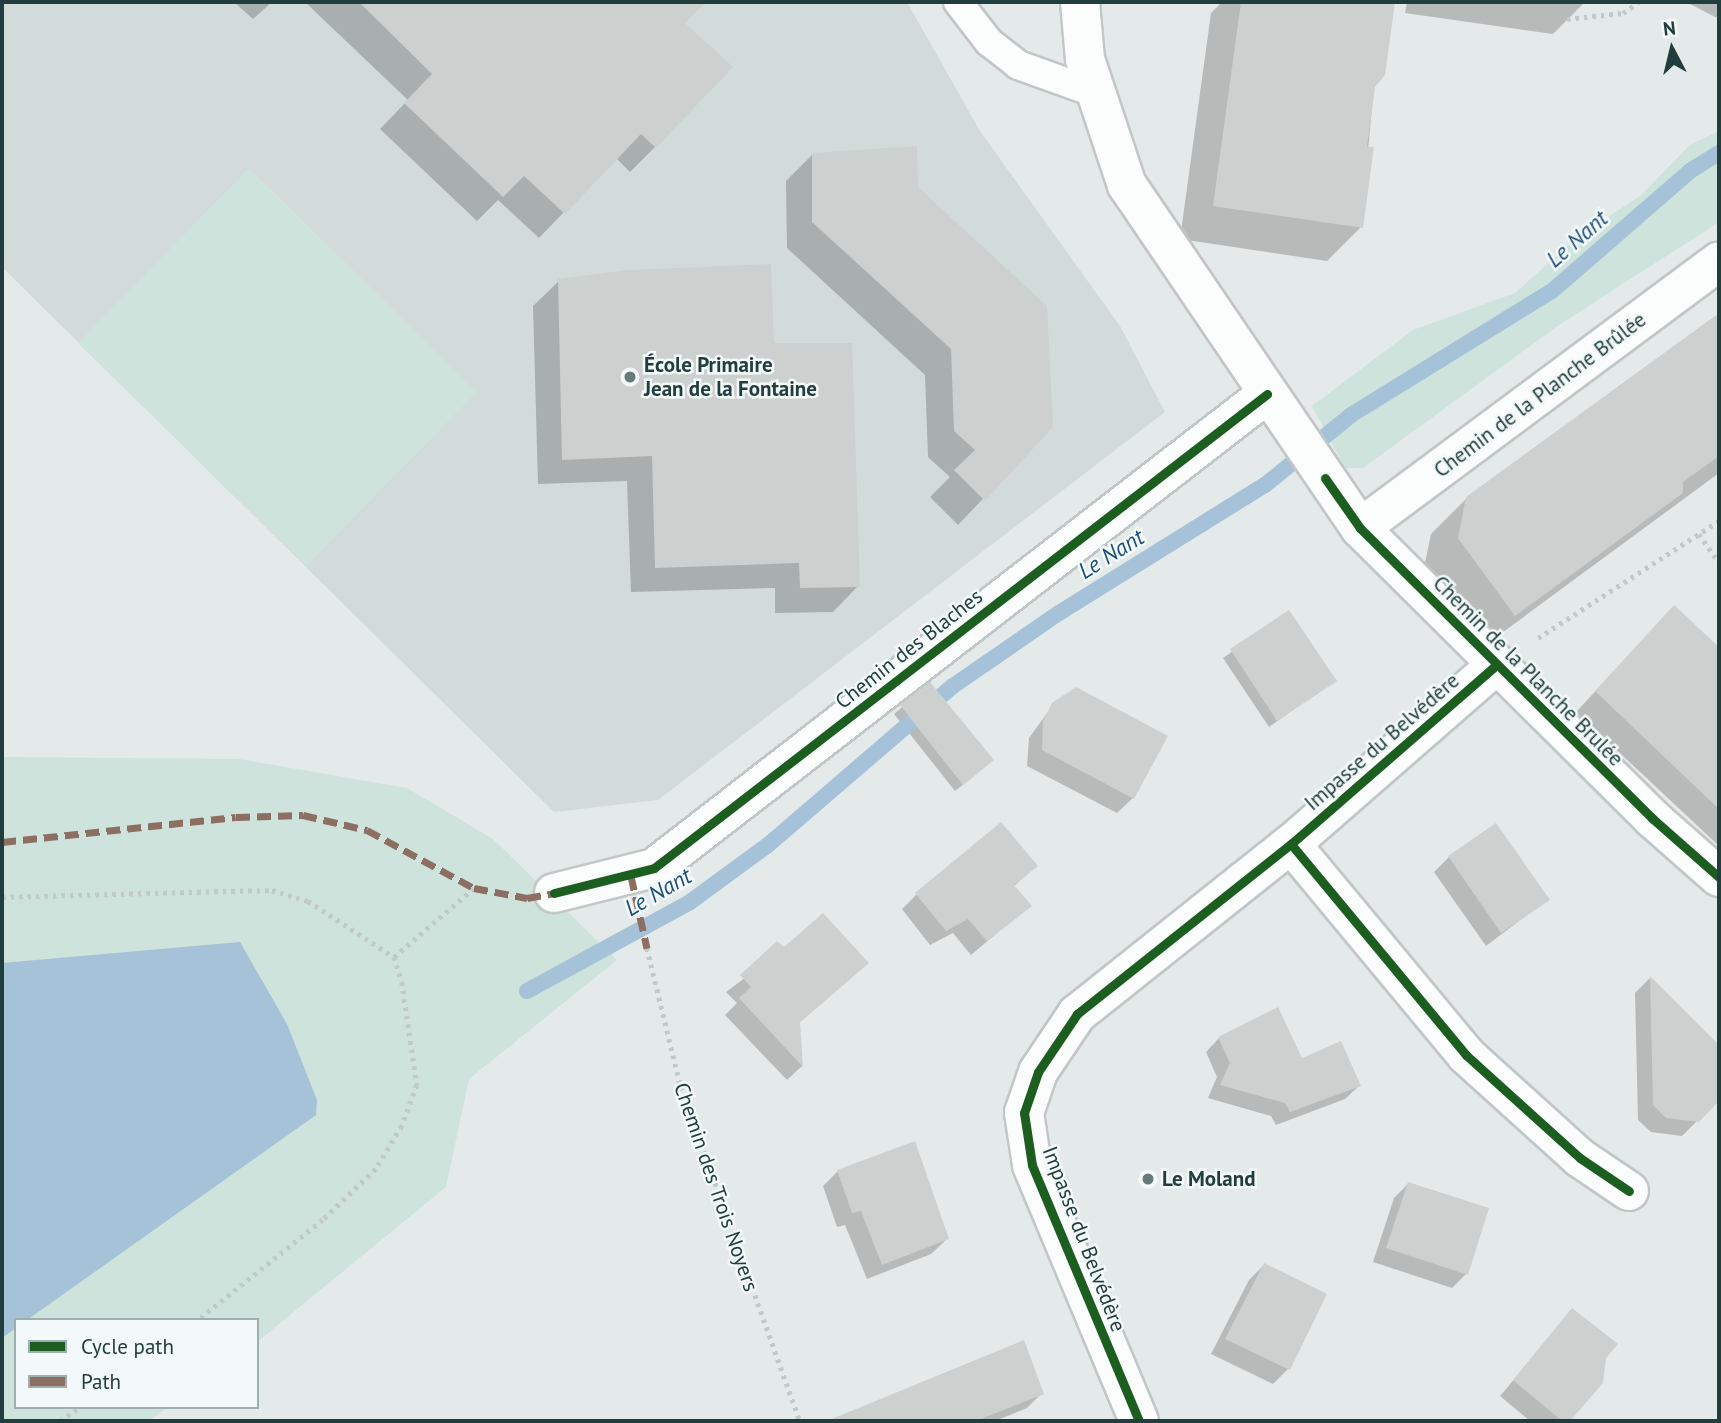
<!DOCTYPE html>
<meta charset="utf-8">
<style>
body{margin:0}
#map{position:relative;width:1721px;height:1423px;overflow:hidden;background:#e4eae9;font-family:"PT Sans",sans-serif}
div>[style]{position:absolute}
.built>*{inset:0;background:#d2dbda}
.green>*{inset:0;background:#cde3db}
.water>*{inset:0;background:#a5c2d9}
.shadow>*{inset:0;background:#0003}
.stream>*{height:16px;margin:-8px;padding:0 8px;transform-origin:8px;border-radius:8px;background:#a5c2d9}
.building>*{inset:0;background:#ccd1d0}
.path>*{height:4.5px;margin-top:-2.25px;transform-origin:0;background:repeating-linear-gradient(90deg,#c1cac9 0 3.5px,transparent 0 8.5px)}
.roads{filter:drop-shadow(2px 0 #c1c7c6) drop-shadow(-2px 0 #c1c7c6) drop-shadow(0 2px #c1c7c6) drop-shadow(0 -2px #c1c7c6)}
.service>*{height:28px;margin:-14px;padding:0 14px;transform-origin:14px;border-radius:14px;background:#fbfcfc}
.minor>*{height:38px;margin:-19px;padding:0 19px;transform-origin:19px;border-radius:19px;background:#fbfcfc}
.quiet>*{height:7px;margin-top:-3.5px;transform-origin:0;background:repeating-linear-gradient(90deg,#8d6e63 0 14px,transparent 0 21px)}
.cycleway>*{height:9px;margin:-4.5px;padding:0 4.5px;transform-origin:4.5px;border-radius:4.5px;background:#1b5e20}
.dots>*{width:19px;height:19px;translate:-50% -50%;box-sizing:border-box;border:4px solid #f3f9f8;border-radius:50%}
span{translate:-50% -50%;white-space:nowrap;text-align:center;line-height:1.15;-webkit-text-stroke:5px #f3f9f8;paint-order:stroke}
.poi-label{font-size:21px;color:#223d3e;font-weight:700}
.left{translate:0 -50%;text-align:left}
.street-label{font-size:21px;color:#223d3e}
.water-label{font-size:23px;color:#1c4e7a;font-style:italic}
.frame{position:absolute;inset:0;border:4px solid #223d3e;pointer-events:none}
.legend{position:absolute;left:14px;top:1318px;width:245px;height:91px;box-sizing:border-box;background:#f3f9f8;border:2px solid #9faeae;margin:0;padding:9px 12px;list-style:none;font-size:21px;color:#223d3e}
.legend li{display:flex;align-items:center;gap:14px;height:35px}
.legend b{width:35px;border:2px solid #9faeae}
.north{position:absolute;left:1637px;top:14px;width:70px;height:70px;-webkit-text-stroke:5px #f3f9f8;paint-order:stroke;rotate:353deg;font-size:19px;font-weight:700;line-height:28px;text-align:center;color:#223d3e}
.north::after{content:'';display:block;margin:auto;width:24px;height:32px;background:#223d3e;clip-path:polygon(50% 0,100% 100%,50% 72%,0 100%)}
</style>
<div id="map">
<div class="built">
<div style="clip-path:polygon(2px 2px,907px 2px,980px 131px,1120px 326px,1165px 412px,658px 800px,554px 812px,2px 267px)"></div>
</div>
<div class="green">
<div style="clip-path:polygon(1719px 131px,1719px 222px,1559px 325px,1363px 468px,1345px 468px,1312px 406px,1413px 330px,1515px 293px,1579px 236px,1640px 196px,1690px 145px)"></div>
<div style="clip-path:polygon(249px 168px,477px 392px,306px 566px,78px 343px)"></div>
<div style="clip-path:polygon(2px 757px,239px 759px,407px 788px,493px 839px,617px 960px,469px 1079px,446px 1187px,257px 1342px,257px 1320px,16px 1320px,16px 1407px,168px 1407px,149px 1421px,2px 1421px)"></div>
</div>
<div class="water">
<div style="clip-path:polygon(240px 942px,287px 1024px,317px 1100px,316px 1115px,27px 1320px,16px 1320px,16px 1328px,2px 1338px,2px 963px)"></div>
</div>
<div class="shadow">
<div style="clip-path:polygon(234px 2px,272px 2px,253px 19px)"></div>
<div style="clip-path:polygon(305px 2px,703px 2px,682px 23px,655px 147px,630px 172px,616px 158px,539px 238px,498px 200px,477px 221px,380px 129px,408px 100px)"></div>
<div style="clip-path:polygon(1222px 2px,1393px 2px,1383px 74px,1374px 86px,1361px 227px,1327px 261px,1180px 239px,1211px 13px)"></div>
<div style="clip-path:polygon(1407px 2px,1585px 2px,1553px 34px,1405px 13px)"></div>
<div style="clip-path:polygon(1686px 2px,1719px 2px,1719px 19px)"></div>
<div style="clip-path:polygon(812px 155px,916px 187px,1051px 427px,958px 525px,930px 497px,950px 477px,928px 457px,925px 375px,787px 248px,786px 181px)"></div>
<div style="clip-path:polygon(559px 281px,772px 345px,858px 586px,833px 612px,775px 613px,775px 588px,631px 592px,627px 481px,538px 484px,533px 306px)"></div>
<div style="clip-path:polygon(1719px 314px,1719px 473px,1480px 649px,1423px 573px,1431px 534px,1467px 498px)"></div>
<div style="clip-path:polygon(1674px 607px,1719px 650px,1719px 846px,1576px 712px)"></div>
<div style="clip-path:polygon(1289px 612px,1335px 680px,1269px 727px,1223px 658px)"></div>
<div style="clip-path:polygon(930px 684px,984px 768px,955px 791px,894px 714px)"></div>
<div style="clip-path:polygon(1053px 705px,1133px 798px,1117px 813px,1027px 766px,1029px 738px)"></div>
<div style="clip-path:polygon(1449px 857px,1548px 899px,1486px 946px,1434px 872px)"></div>
<div style="clip-path:polygon(1036px 866px,1013px 887px,1029px 906px,971px 955px,953px 933px,930px 945px,902px 909px,917px 894px)"></div>
<div style="clip-path:polygon(784px 949px,851px 978px,799px 1023px,802px 1066px,787px 1080px,725px 1015px,737px 1003px,726px 992px)"></div>
<div style="clip-path:polygon(1650px 978px,1719px 1047px,1719px 1099px,1682px 1136px,1651px 1132px,1638px 1120px,1635px 993px)"></div>
<div style="clip-path:polygon(1219px 1038px,1301px 1060px,1359px 1086px,1345px 1099px,1276px 1125px,1271px 1116px,1208px 1098px,1217px 1077px,1206px 1052px)"></div>
<div style="clip-path:polygon(838px 1171px,947px 1239px,931px 1254px,867px 1279px,845px 1225px,837px 1227px,823px 1186px)"></div>
<div style="clip-path:polygon(1408px 1184px,1466px 1274px,1452px 1288px,1373px 1262px,1394px 1198px)"></div>
<div style="clip-path:polygon(1264px 1265px,1289px 1368px,1273px 1384px,1211px 1354px,1249px 1280px)"></div>
<div style="clip-path:polygon(1573px 1310px,1604px 1357px,1601px 1382px,1567px 1421px,1530px 1421px,1500px 1396px)"></div>
<div style="clip-path:polygon(1042px 1393px,1027px 1408px,995px 1421px,886px 1421px,881px 1408px)"></div>
</div>
<div class="stream">
<div style="left:527px;top:991px;width:186px;rotate:-28.6deg"></div>
<div style="left:690px;top:902px;width:97px;rotate:-36.2deg"></div>
<div style="left:768px;top:845px;width:244px;rotate:-40.7deg"></div>
<div style="left:953px;top:686px;width:129px;rotate:-34.6deg"></div>
<div style="left:1059px;top:613px;width:243px;rotate:-31.9deg"></div>
<div style="left:1265px;top:485px;width:111px;rotate:-39.1deg"></div>
<div style="left:1351px;top:415px;width:236px;rotate:-31.7deg"></div>
<div style="left:1552px;top:291px;width:183px;rotate:-41deg"></div>
<div style="left:1690px;top:171px;width:34px;rotate:-32deg"></div>
</div>
<div class="building">
<div style="clip-path:polygon(359px 2px,706px 2px,685px 23px,733px 67px,656px 148px,641px 134px,565px 214px,524px 176px,503px 197px,404px 103px,432px 74px)"></div>
<div style="clip-path:polygon(1241px 2px,1395px 2px,1385px 75px,1375px 87px,1367px 147px,1374px 147px,1363px 228px,1213px 206px)"></div>
<div style="clip-path:polygon(917px 146px,918px 187px,1047px 306px,1053px 427px,985px 501px,954px 470px,975px 450px,954px 431px,951px 349px,812px 222px,812px 153px)"></div>
<div style="clip-path:polygon(771px 264px,774px 343px,852px 343px,860px 587px,800px 588px,799px 563px,655px 568px,652px 456px,562px 460px,558px 279px,628px 270px)"></div>
<div style="clip-path:polygon(1719px 313px,1719px 456px,1683px 482px,1683px 493px,1515px 616px,1458px 538px,1466px 497px)"></div>
<div style="clip-path:polygon(1674px 605px,1719px 647px,1719px 809px,1595px 691px)"></div>
<div style="clip-path:polygon(1289px 610px,1337px 681px,1277px 721px,1230px 649px)"></div>
<div style="clip-path:polygon(930px 682px,994px 760px,963px 785px,900px 705px)"></div>
<div style="clip-path:polygon(1076px 687px,1168px 736px,1134px 799px,1042px 750px,1043px 721px,1052px 703px)"></div>
<div style="clip-path:polygon(1001px 822px,1038px 866px,1014px 885px,1032px 906px,987px 941px,968px 919px,946px 931px,915px 893px)"></div>
<div style="clip-path:polygon(1496px 823px,1550px 900px,1501px 933px,1448px 856px)"></div>
<div style="clip-path:polygon(823px 913px,869px 963px,800px 1022px,803px 1067px,739px 998px,751px 987px,740px 975px,777px 941px,784px 947px)"></div>
<div style="clip-path:polygon(1650px 976px,1719px 1045px,1719px 1101px,1699px 1122px,1666px 1118px,1653px 1105px)"></div>
<div style="clip-path:polygon(1278px 1007px,1302px 1058px,1341px 1041px,1361px 1086px,1290px 1112px,1285px 1103px,1220px 1085px,1230px 1063px,1218px 1037px)"></div>
<div style="clip-path:polygon(915px 1141px,949px 1239px,882px 1265px,861px 1211px,852px 1213px,837px 1170px)"></div>
<div style="clip-path:polygon(1408px 1182px,1489px 1208px,1468px 1275px,1386px 1248px)"></div>
<div style="clip-path:polygon(1264px 1263px,1327px 1294px,1290px 1370px,1225px 1339px)"></div>
<div style="clip-path:polygon(1572px 1308px,1618px 1344px,1606px 1358px,1603px 1383px,1570px 1421px,1562px 1421px,1513px 1380px)"></div>
<div style="clip-path:polygon(1024px 1340px,1044px 1394px,976px 1421px,827px 1421px)"></div>
</div>
<div class="path">
<div style="left:1567px;top:19px;width:56px;rotate:-6.1deg"></div>
<div style="left:1623px;top:13px;width:19px;rotate:-35deg"></div>
<div style="left:1699px;top:534px;width:35px;rotate:55deg"></div>
<div style="left:1538px;top:638px;width:216px;rotate:-32.9deg"></div>
<div style="left:2px;top:897px;width:270px;rotate:-1.5deg"></div>
<div style="left:272px;top:890px;width:38px;rotate:17deg"></div>
<div style="left:308px;top:901px;width:103px;rotate:33.1deg"></div>
<div style="left:394px;top:957px;width:26px;rotate:72deg"></div>
<div style="left:402px;top:982px;width:104px;rotate:81.7deg"></div>
<div style="left:417px;top:1085px;width:44px;rotate:110.1deg"></div>
<div style="left:402px;top:1126px;width:50px;rotate:121.2deg"></div>
<div style="left:376px;top:1169px;width:74px;rotate:136.1deg"></div>
<div style="left:323px;top:1220px;width:160px;rotate:141.3deg"></div>
<div style="left:647px;top:948px;width:143px;rotate:76.3deg"></div>
<div style="left:681px;top:1087px;width:355px;rotate:70.4deg"></div>
<div style="left:394px;top:957px;width:106px;rotate:-40.8deg"></div>
<div style="left:60px;top:1421px;width:24px;rotate:-35deg"></div>
</div>
<div class="roads">
<div class="service">
<div style="left:958px;top:2px;width:51px;rotate:52.2deg"></div>
<div style="left:989px;top:42px;width:37px;rotate:38deg"></div>
<div style="left:1018px;top:65px;width:83px;rotate:19.7deg"></div>
</div>
<div class="minor">
<div style="left:1080px;top:2px;width:57px;rotate:85deg"></div>
<div style="left:1085px;top:59px;width:133px;rotate:71.6deg"></div>
<div style="left:1127px;top:185px;width:415px;rotate:55.8deg"></div>
<div style="left:1360px;top:528px;width:412px;rotate:44.8deg"></div>
<div style="left:1652px;top:818px;width:89px;rotate:41.4deg"></div>
<div style="left:1360px;top:528px;width:447px;rotate:-36.6deg"></div>
<div style="left:1291px;top:844px;width:274px;rotate:50.3deg"></div>
<div style="left:1466px;top:1055px;width:154px;rotate:42.1deg"></div>
<div style="left:1580px;top:1158px;width:59px;rotate:34deg"></div>
<div style="left:554px;top:893px;width:103px;rotate:-14deg"></div>
<div style="left:654px;top:868px;width:775px;rotate:-37.71deg"></div>
<div style="left:1139px;top:1421px;width:277px;rotate:-112.7deg"></div>
<div style="left:1032px;top:1165px;width:53px;rotate:-98.7deg"></div>
<div style="left:1024px;top:1113px;width:43px;rotate:-71.1deg"></div>
<div style="left:1038px;top:1072px;width:70px;rotate:-56.1deg"></div>
<div style="left:1077px;top:1014px;width:273px;rotate:-38.5deg"></div>
<div style="left:1291px;top:844px;width:272px;rotate:-41.1deg"></div>
</div>
</div>
<div class="quiet">
<div style="left:2px;top:842px;width:235px;rotate:-6.1deg"></div>
<div style="left:236px;top:817px;width:67px;rotate:-1.7deg"></div>
<div style="left:303px;top:815px;width:66px;rotate:13.2deg"></div>
<div style="left:367px;top:830px;width:122px;rotate:28.5deg"></div>
<div style="left:474px;top:888px;width:54px;rotate:10.7deg"></div>
<div style="left:527px;top:898px;width:27px;rotate:-10deg"></div>
<div style="left:631px;top:876px;width:74px;rotate:77.5deg"></div>
</div>
<div class="cycleway">
<div style="left:1325px;top:478px;width:61px;rotate:55deg"></div>
<div style="left:1360px;top:528px;width:412px;rotate:44.8deg"></div>
<div style="left:1652px;top:818px;width:89px;rotate:41.4deg"></div>
<div style="left:1291px;top:844px;width:274px;rotate:50.3deg"></div>
<div style="left:1466px;top:1055px;width:154px;rotate:42.1deg"></div>
<div style="left:1580px;top:1158px;width:59px;rotate:34deg"></div>
<div style="left:554px;top:893px;width:103px;rotate:-14deg"></div>
<div style="left:654px;top:868px;width:775px;rotate:-37.71deg"></div>
<div style="left:1139px;top:1421px;width:277px;rotate:-112.7deg"></div>
<div style="left:1032px;top:1165px;width:53px;rotate:-98.7deg"></div>
<div style="left:1024px;top:1113px;width:43px;rotate:-71.1deg"></div>
<div style="left:1038px;top:1072px;width:70px;rotate:-56.1deg"></div>
<div style="left:1077px;top:1014px;width:273px;rotate:-38.5deg"></div>
<div style="left:1291px;top:844px;width:272px;rotate:-41.1deg"></div>
</div>
<div class="dots">
<div style="left:630px;top:377px;background:#667a7a"></div>
<div style="left:1148px;top:1179px;background:#667a7a"></div>
</div>
<div class="poi-label">
<span class="left" style="left:644px;top:377px">École Primaire<br>Jean de la Fontaine</span>
<span class="left" style="left:1162px;top:1179px">Le Moland</span>
</div>
<div class="street-label">
<span style="left:1540px;top:395px;rotate:-37deg">Chemin de la Planche Brûlée</span>
<span style="left:909px;top:649px;rotate:-38deg">Chemin des Blaches</span>
<span style="left:1528px;top:671px;rotate:45deg">Chemin de la Planche Brulée</span>
<span style="left:1382px;top:742px;rotate:-41deg">Impasse du Belvédère</span>
<span style="left:716px;top:1187px;rotate:71deg">Chemin des Trois Noyers</span>
<span style="left:1084px;top:1239px;rotate:69deg">Impasse du Belvédère</span>
</div>
<div class="water-label">
<span style="left:1577px;top:239px;rotate:-41deg">Le Nant</span>
<span style="left:1111px;top:554px;rotate:-32deg">Le Nant</span>
<span style="left:658px;top:892px;rotate:-30deg">Le Nant</span>
</div>
<div class="frame"></div>
<ul class="legend">
<li><b style="height:9px;background:#1b5e20"></b>Cycle path</li>
<li><b style="height:9px;background:#8d6e63"></b>Path</li>
</ul>
<div class="north">N</div>
</div>
